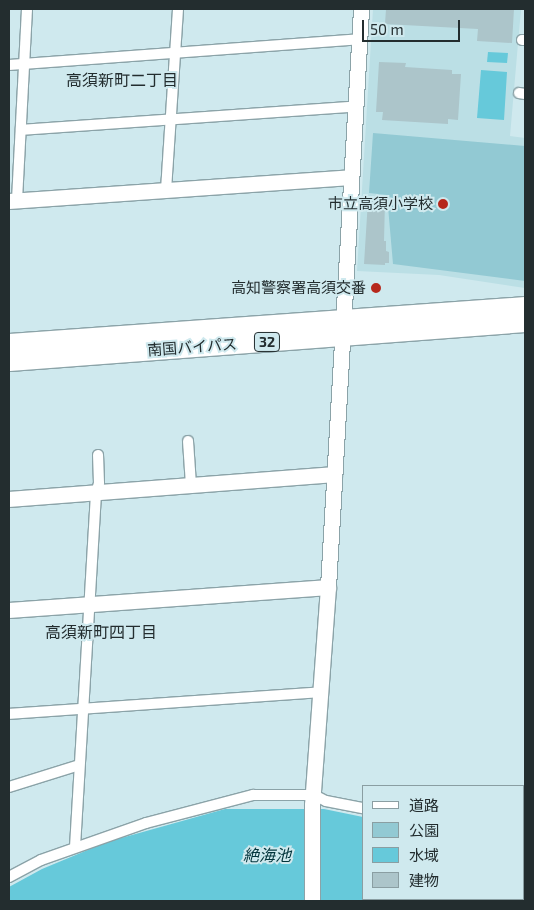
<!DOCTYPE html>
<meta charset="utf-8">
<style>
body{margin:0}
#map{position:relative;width:534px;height:910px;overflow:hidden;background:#cfe9ee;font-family:"Exo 2","Noto Sans JP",sans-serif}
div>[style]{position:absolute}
.built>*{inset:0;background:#bbdfe5}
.green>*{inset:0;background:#92c9d3}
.water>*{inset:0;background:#66c9da}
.building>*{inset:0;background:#acc5ca}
.roads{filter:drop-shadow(1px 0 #8ba3a8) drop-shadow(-1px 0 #8ba3a8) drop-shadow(0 1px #8ba3a8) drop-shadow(0 -1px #8ba3a8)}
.street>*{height:10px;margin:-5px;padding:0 5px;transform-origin:5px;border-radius:5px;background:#fff}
.secondary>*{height:15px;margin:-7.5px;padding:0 7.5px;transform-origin:7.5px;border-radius:7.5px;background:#fff}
.highway>*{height:19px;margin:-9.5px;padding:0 9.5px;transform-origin:9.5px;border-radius:9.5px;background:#fff}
.dots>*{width:14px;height:14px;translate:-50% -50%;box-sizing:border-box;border:2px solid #cfe9ee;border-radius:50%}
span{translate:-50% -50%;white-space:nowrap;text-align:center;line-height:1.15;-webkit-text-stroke:4px #cfe9ee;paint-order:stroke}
.shield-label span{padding:1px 4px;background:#cfe9ee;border:1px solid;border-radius:4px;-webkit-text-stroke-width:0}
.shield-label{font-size:14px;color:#232d2f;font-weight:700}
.poi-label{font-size:15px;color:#232d2f}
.right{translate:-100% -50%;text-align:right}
.street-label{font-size:15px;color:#232d2f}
.neighbourhood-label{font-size:16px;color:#232d2f}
.water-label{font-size:16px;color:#03353c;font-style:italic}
.frame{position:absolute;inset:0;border:10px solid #232d2f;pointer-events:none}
.legend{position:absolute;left:362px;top:785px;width:162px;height:115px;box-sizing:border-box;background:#cfe9ee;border:1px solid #8a9ea2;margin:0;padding:6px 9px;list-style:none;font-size:15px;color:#232d2f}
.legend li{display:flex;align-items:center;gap:10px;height:25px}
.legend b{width:25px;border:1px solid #8a9ea2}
.scale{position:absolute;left:362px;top:20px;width:98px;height:22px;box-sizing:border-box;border:2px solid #232d2f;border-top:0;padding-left:6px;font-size:15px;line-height:18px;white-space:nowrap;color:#232d2f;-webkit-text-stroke:4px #cfe9ee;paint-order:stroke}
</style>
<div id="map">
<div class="built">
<div style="clip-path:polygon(373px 9px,521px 9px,510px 136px,525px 138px,525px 288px,439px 275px,357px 271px)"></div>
</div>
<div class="green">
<div style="clip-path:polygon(373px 133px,525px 146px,525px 281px,393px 264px,387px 195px,369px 193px)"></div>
</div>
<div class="water">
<div style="clip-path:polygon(488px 52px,508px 53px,507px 63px,487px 62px)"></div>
<div style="clip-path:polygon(481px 70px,507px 72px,504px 120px,477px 118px)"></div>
<div style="clip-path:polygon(225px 809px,324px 809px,363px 817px,363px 899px,523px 899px,523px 853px,525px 854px,525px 901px,9px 901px,9px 887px,42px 869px,107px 842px)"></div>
</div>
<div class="building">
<div style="clip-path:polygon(386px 9px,514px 9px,512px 43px,477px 41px,478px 29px,385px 24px)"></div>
<div style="clip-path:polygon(379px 62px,406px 63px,405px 67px,452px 70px,452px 74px,461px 74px,458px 120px,448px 119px,448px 124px,382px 120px,383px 112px,376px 112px)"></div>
<div style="clip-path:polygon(368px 200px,385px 201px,384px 241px,386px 241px,386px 251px,389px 252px,389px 263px,385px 263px,385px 265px,364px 264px)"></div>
</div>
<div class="roads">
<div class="street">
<div style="left:522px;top:40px;width:3px"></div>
<div style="left:9px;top:65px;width:351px;rotate:-4.2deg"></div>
<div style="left:519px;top:93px;width:6px;rotate:9deg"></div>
<div style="left:21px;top:130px;width:334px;rotate:-4deg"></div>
<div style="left:166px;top:190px;width:181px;rotate:-86.2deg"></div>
<div style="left:17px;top:200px;width:191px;rotate:-87deg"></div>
<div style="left:188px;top:441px;width:44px;rotate:86.1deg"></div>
<div style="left:9px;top:714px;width:312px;rotate:-4deg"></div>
<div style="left:9px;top:787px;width:73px;rotate:-17.4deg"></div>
<div style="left:523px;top:843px;width:2px;rotate:27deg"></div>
<div style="left:75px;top:847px;width:355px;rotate:-86.6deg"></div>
<div style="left:96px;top:493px;width:10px;rotate:-73deg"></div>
<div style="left:99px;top:483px;width:28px;rotate:-92deg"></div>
<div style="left:9px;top:877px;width:36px;rotate:-28deg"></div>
<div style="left:41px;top:860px;width:111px;rotate:-19.4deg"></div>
<div style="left:146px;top:823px;width:111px;rotate:-14.7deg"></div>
<div style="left:253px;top:795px;width:61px"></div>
<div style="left:314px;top:795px;width:13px;rotate:27deg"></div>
<div style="left:326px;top:801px;width:38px;rotate:11deg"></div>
</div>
<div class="secondary">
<div style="left:9px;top:201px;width:342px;rotate:-4deg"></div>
<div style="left:9px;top:499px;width:326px;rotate:-4.4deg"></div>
<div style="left:9px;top:610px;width:320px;rotate:-4.1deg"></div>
<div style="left:312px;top:901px;width:96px;rotate:-90deg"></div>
<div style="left:312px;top:805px;width:219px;rotate:-85.8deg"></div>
<div style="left:328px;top:587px;width:579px;rotate:-86.73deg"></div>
</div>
<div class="highway">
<div style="left:9px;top:343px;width:517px;rotate:-4.1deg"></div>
<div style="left:9px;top:361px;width:517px;rotate:-4.32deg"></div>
</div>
</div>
<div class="dots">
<div style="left:443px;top:204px;background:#b6281c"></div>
<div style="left:376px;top:288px;background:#b6281c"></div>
</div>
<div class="shield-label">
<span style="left:267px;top:342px">32</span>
</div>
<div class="poi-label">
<span class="right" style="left:433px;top:204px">市立高須小学校</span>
<span class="right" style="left:366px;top:288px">高知警察署高須交番</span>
</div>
<div class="street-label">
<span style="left:192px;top:347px;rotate:-4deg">南国バイパス</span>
</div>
<div class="neighbourhood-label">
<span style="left:122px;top:80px">高須新町二丁目</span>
<span style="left:101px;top:632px">高須新町四丁目</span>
</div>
<div class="water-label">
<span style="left:267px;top:855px">絶海池</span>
</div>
<div class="frame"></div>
<ul class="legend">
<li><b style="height:6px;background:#fff"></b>道路</li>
<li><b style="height:14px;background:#92c9d3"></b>公園</li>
<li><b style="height:14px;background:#66c9da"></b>水域</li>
<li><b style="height:14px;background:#acc5ca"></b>建物</li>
</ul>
<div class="scale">50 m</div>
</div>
